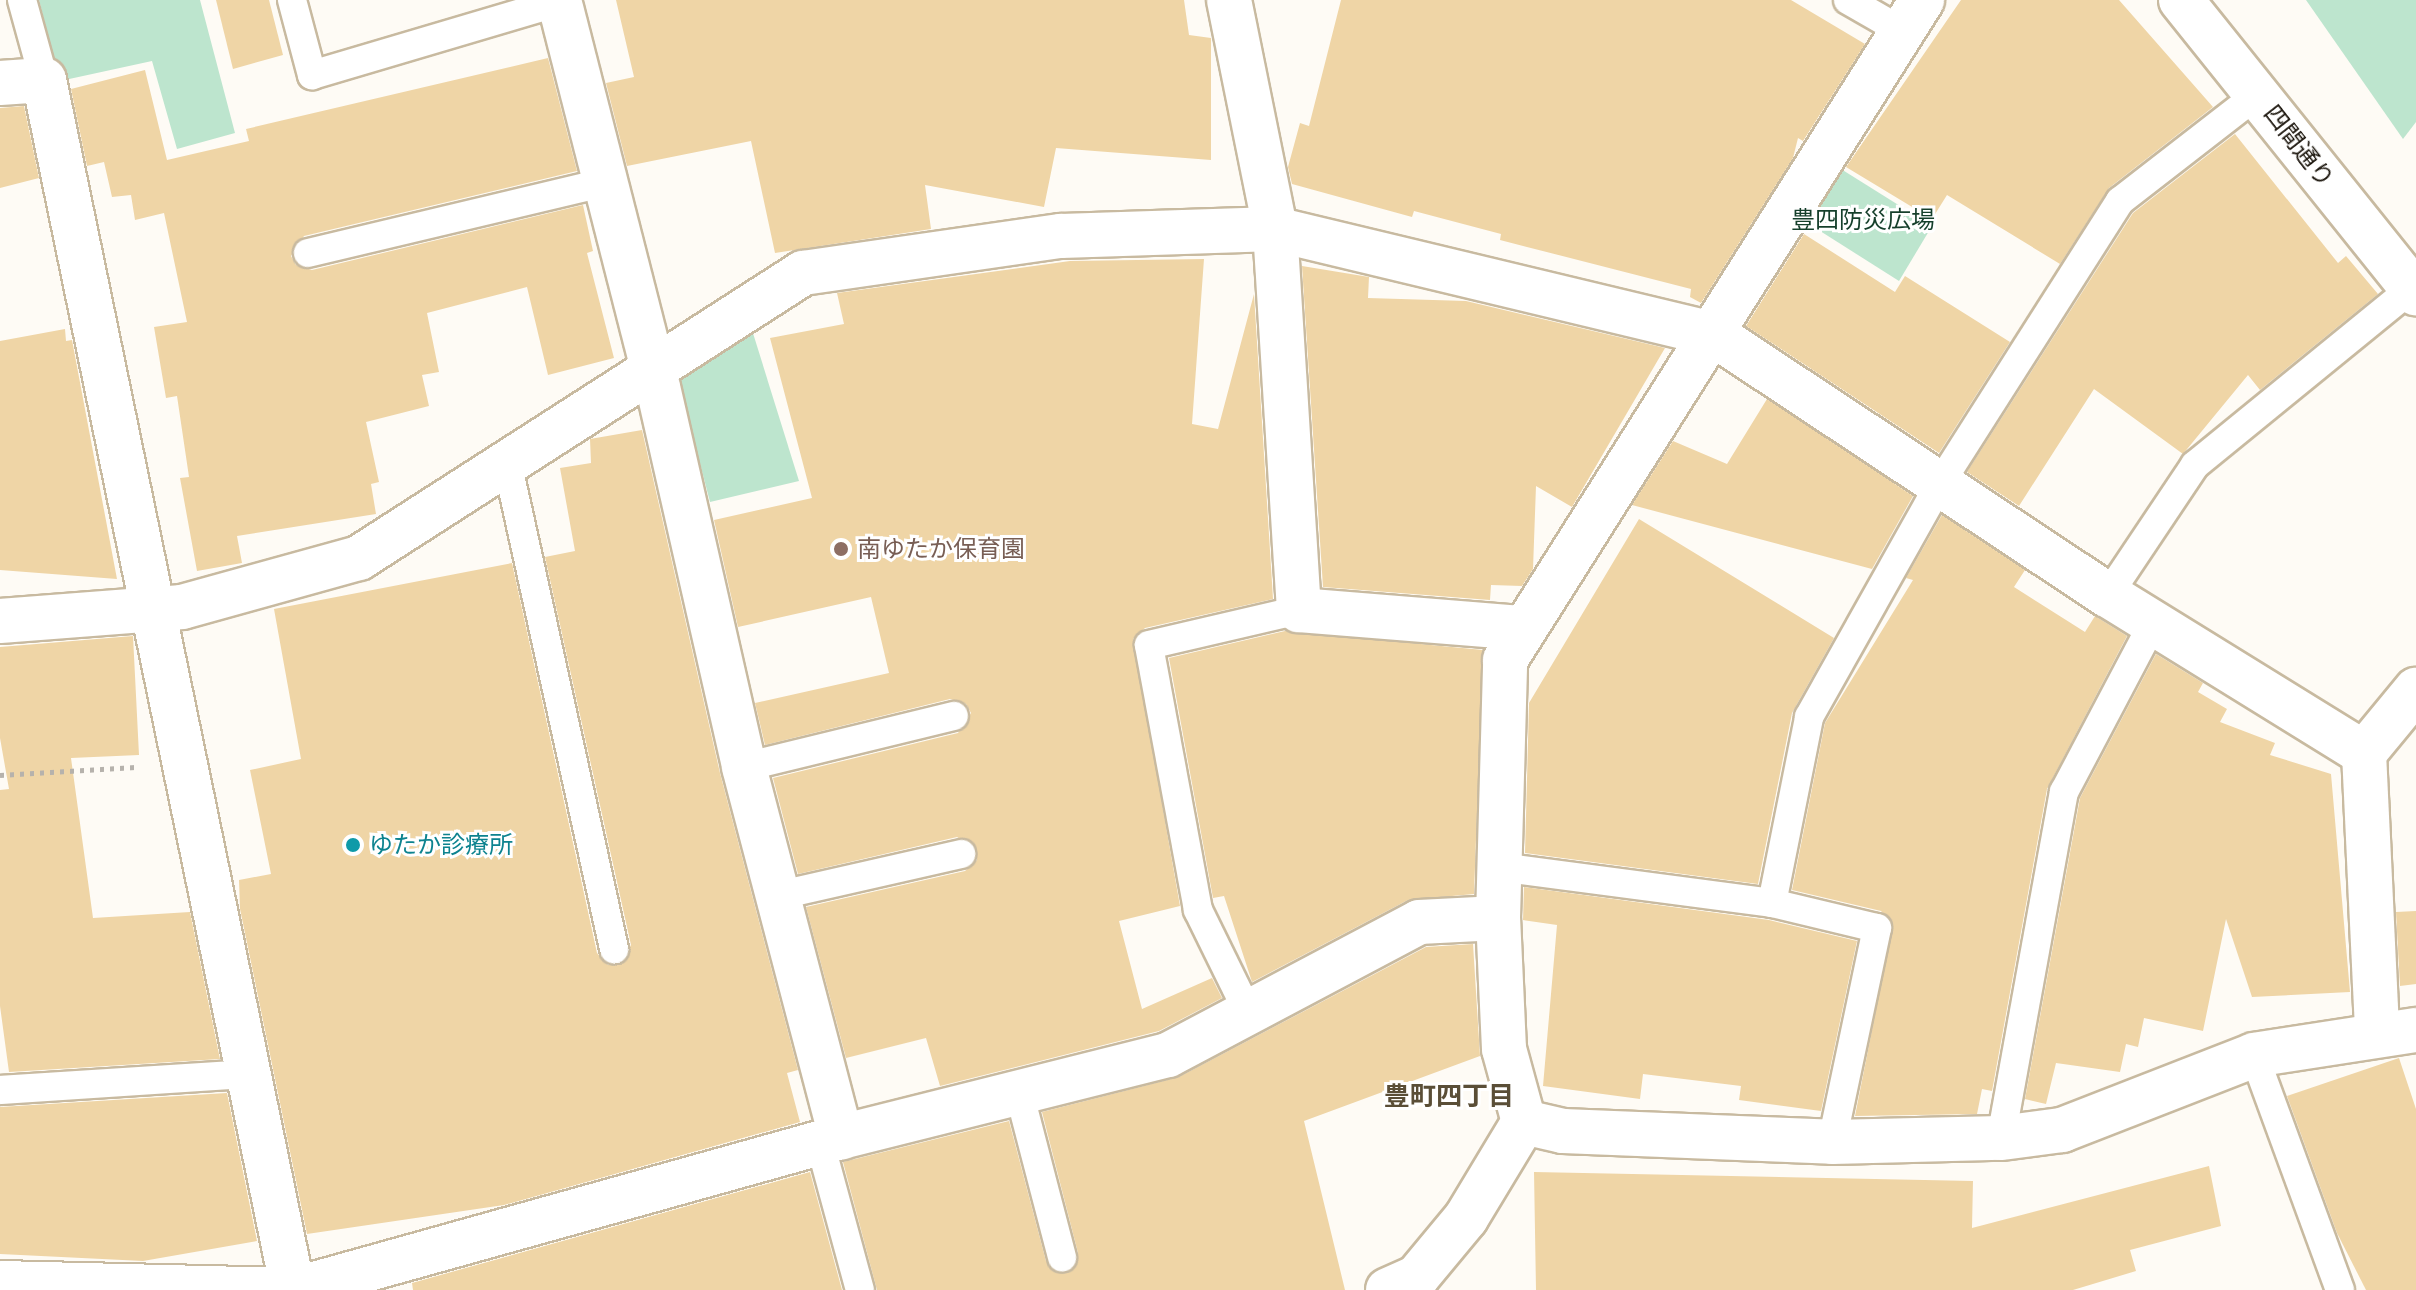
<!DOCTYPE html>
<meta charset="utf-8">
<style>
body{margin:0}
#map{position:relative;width:2416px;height:1290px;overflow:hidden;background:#fefbf5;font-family:"PT Sans Narrow","Noto Sans JP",sans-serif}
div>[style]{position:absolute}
.green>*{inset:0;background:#bde5ce}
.building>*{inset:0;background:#efd5a6}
.path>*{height:5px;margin-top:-2.5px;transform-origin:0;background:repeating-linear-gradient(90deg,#b6b2ac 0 4px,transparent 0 10px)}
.roads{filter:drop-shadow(2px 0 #c8baa0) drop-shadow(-2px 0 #c8baa0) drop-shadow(0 2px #c8baa0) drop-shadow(0 -2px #c8baa0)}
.service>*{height:28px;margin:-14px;padding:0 14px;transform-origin:14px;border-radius:14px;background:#fff}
.minor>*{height:44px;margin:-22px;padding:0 22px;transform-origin:22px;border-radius:22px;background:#fff}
.tertiary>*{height:44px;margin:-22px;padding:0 22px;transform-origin:22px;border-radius:22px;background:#fff}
.dots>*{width:22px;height:22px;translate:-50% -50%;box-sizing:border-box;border:4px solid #fff;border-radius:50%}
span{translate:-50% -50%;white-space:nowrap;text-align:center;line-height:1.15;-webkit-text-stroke:6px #fff;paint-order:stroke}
.street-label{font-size:24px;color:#1a140b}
.park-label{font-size:24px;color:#153f2b}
.education-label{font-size:24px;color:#785e54}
.left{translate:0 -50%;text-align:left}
.culture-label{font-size:24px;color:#0d838f}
.neighbourhood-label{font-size:26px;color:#5a4e37;font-weight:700}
</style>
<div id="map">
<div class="green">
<div style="clip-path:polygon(39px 0,200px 0,235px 133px,177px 149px,152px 61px,60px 81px)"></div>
<div style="clip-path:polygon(2306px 0,2416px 0,2416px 122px,2403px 139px)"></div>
<div style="clip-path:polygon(1833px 164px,1932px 226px,1899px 281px,1798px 217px)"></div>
<div style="clip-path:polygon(752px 330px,799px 481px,710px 502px,677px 375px)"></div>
</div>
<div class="building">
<div style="clip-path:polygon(216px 0,269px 0,283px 55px,233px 69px)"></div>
<div style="clip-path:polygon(616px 0,1184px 0,1189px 35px,1211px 38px,1211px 160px,1056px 148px,1044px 207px,925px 185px,931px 229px,775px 253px,751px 141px,627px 166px,606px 83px,634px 77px)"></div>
<div style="clip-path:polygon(1341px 0,1791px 0,1865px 44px,1803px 141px,1798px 138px,1793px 158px,1701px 303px,1690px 297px,1691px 289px,1500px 240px,1501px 234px,1414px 211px,1412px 217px,1292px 184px,1288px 167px,1300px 123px,1309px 126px)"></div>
<div style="clip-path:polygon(1961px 0,2119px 0,2213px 107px,2109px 188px,2060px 264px,1947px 195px,1932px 219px,1846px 167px)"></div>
<div style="clip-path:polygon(548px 58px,577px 171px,304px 236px,291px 256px,296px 265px,312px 270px,583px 205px,593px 251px,587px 253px,614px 358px,548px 375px,527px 287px,427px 313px,439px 372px,422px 375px,429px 406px,366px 422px,379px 482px,371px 484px,376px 514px,237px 536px,242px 563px,197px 571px,180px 478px,189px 477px,177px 396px,166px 398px,154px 327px,187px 322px,164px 213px,135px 220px,131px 195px,112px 197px,104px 162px,87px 166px,71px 89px,145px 70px,167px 160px,249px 141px,246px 129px)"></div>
<div style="clip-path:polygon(24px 106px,39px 178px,0 188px,0 108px)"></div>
<div style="clip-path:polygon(2235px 134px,2338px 263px,2346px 256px,2378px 294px,2260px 390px,2248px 375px,2183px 454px,2094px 389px,2019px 506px,1967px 472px,2133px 213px)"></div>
<div style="clip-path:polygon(1804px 234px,1895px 292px,1905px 276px,2010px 342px,1939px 453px,1746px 326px)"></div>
<div style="clip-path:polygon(1204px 259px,1192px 424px,1218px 429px,1254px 294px,1273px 599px,1145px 628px,1133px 639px,1180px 906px,1119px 921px,1142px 1009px,1212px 978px,1222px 998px,1159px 1031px,940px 1086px,926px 1038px,846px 1058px,806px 907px,965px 871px,977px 860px,977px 850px,957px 837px,798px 874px,773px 778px,958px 733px,971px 713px,966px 704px,950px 699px,765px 745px,755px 703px,889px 673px,871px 597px,738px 627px,714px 520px,812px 498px,770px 338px,844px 324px,837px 293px,1070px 261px)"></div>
<div style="clip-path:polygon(1302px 266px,1369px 277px,1368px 298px,1466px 301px,1665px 348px,1572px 507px,1536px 486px,1533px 569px,1522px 586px,1491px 585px,1490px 600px,1323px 587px)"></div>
<div style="clip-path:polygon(65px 329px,66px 341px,72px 340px,117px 579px,0 570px,0 341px)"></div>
<div style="clip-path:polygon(1767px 399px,1913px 496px,1872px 569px,1632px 505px,1673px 441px,1727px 464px)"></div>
<div style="clip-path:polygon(642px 430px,720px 773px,798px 1070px,787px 1073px,800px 1122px,504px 1205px,307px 1234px,240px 909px,239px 880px,271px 874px,250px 770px,301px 759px,274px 609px,512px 563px,597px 953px,608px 965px,618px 965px,631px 945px,545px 557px,575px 551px,560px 468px,591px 463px,590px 439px)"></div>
<div style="clip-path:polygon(1942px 515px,2025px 570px,2014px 587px,2085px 632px,2095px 616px,2127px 636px,2047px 789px,1992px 1091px,1982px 1089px,1977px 1114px,1855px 1116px,1893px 924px,1881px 911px,1792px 890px,1825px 723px,1913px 580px,1906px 578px)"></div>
<div style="clip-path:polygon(1639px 519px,1834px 638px,1792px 713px,1758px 884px,1525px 853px,1530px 668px,1529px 703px)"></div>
<div style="clip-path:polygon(1285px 631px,1483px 650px,1474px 894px,1408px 900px,1252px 982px,1224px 896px,1213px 898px,1169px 658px)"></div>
<div style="clip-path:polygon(133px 636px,139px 755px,71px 758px,93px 918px,190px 912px,220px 1059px,9px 1072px,0 1006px,0 790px,9px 789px,0 738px,0 647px)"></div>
<div style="clip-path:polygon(2156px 654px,2203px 683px,2198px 692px,2227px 709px,2220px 722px,2275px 743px,2270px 755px,2331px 774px,2350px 992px,2252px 997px,2226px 919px,2203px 1031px,2144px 1018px,2138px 1047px,2126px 1044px,2120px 1072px,2056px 1063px,2046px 1104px,2025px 1099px,2080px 798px)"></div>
<div style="clip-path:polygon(1524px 887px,1769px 920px,1857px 941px,1821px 1111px,1739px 1100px,1741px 1086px,1643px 1074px,1640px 1099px,1543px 1086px,1557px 925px,1523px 920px)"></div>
<div style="clip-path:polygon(2416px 911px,2416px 984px,2400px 986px,2396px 912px)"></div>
<div style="clip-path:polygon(1473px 944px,1480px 1056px,1304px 1121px,1345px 1290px,877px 1290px,843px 1162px,1009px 1121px,1046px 1261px,1057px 1273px,1067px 1273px,1078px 1253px,1042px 1112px,1179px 1077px,1426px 947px)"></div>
<div style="clip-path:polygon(2399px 1058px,2416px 1109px,2416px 1290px,2366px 1290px,2337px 1233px,2287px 1096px)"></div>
<div style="clip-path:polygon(227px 1093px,257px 1241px,143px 1261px,0 1254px,0 1107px)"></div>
<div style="clip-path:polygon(2209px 1166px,2221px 1226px,2130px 1250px,2136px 1271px,2073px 1290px,1536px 1290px,1534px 1172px,1973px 1181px,1972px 1228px)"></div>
<div style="clip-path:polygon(810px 1172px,842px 1290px,413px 1290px,412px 1283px)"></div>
</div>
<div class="path">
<div style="left:0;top:775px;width:136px;rotate:-3.4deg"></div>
</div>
<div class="roads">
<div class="service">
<div style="left:22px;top:0;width:83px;rotate:74.6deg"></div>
<div style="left:292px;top:0;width:78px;rotate:75.1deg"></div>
<div style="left:312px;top:75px;width:258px;rotate:-16.5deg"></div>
<div style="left:1848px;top:0;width:62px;rotate:29.9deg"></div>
<div style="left:308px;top:253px;width:302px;rotate:-13.4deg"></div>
<div style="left:507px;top:462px;width:499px;rotate:77.6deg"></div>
<div style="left:2108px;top:595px;width:156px;rotate:-56.2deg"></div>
<div style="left:2195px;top:465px;width:280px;rotate:-39.2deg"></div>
<div style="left:744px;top:767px;width:216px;rotate:-13.7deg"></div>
<div style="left:1499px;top:867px;width:275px;rotate:7.5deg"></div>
<div style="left:1772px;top:903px;width:108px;rotate:13.4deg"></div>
<div style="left:1877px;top:928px;width:219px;rotate:101.9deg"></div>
<div style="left:776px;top:896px;width:190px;rotate:-12.8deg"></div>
<div style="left:1772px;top:903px;width:190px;rotate:-78.7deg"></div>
<div style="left:1809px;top:717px;width:270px;rotate:-60.7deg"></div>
<div style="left:1941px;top:482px;width:333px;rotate:-57.5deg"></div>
<div style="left:2120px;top:201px;width:175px;rotate:-37.8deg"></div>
<div style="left:1248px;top:1012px;width:114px;rotate:-116.1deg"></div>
<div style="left:1198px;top:910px;width:269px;rotate:-100.5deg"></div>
<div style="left:1149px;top:645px;width:154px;rotate:-13.1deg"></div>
<div style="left:2254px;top:1055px;width:250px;rotate:69.9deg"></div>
<div style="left:0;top:1090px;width:251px;rotate:-3.7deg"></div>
<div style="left:1019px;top:1092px;width:171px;rotate:75.4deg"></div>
<div style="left:2001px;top:1138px;width:352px;rotate:-79.7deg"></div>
<div style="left:2064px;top:792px;width:191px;rotate:-62.2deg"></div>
<div style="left:820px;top:1143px;width:152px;rotate:74.8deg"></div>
</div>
<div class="minor">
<div style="left:559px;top:0;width:399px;rotate:75.7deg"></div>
<div style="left:658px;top:387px;width:390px;rotate:77.2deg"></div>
<div style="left:744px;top:767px;width:383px;rotate:75.3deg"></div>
<div style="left:1229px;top:0;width:234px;rotate:78.6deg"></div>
<div style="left:1275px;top:229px;width:382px;rotate:86.4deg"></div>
<div style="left:1299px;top:610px;width:225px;rotate:4.6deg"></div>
<div style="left:0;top:83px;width:44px;rotate:-3.9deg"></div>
<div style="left:44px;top:80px;width:1235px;rotate:78.37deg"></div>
<div style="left:0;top:621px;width:183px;rotate:-4.4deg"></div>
<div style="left:182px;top:607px;width:184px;rotate:-15.5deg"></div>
<div style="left:359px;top:558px;width:528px;rotate:-32.7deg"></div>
<div style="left:803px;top:273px;width:261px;rotate:-8.2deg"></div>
<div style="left:1061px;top:236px;width:214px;rotate:-1.9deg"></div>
<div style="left:1275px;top:229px;width:450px;rotate:13.5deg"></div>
<div style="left:1713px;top:334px;width:473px;rotate:33.5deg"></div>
<div style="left:2108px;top:595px;width:301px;rotate:31.7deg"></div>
<div style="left:2364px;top:753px;width:82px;rotate:-50.5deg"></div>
<div style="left:2364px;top:753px;width:279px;rotate:87.3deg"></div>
<div style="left:1524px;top:1122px;width:40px;rotate:13deg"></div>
<div style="left:1563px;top:1131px;width:269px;rotate:2.3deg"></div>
<div style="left:1832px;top:1142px;width:169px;rotate:-1.4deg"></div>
<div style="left:2001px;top:1138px;width:62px;rotate:-7.5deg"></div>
<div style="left:2062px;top:1130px;width:206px;rotate:-21.3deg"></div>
<div style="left:2254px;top:1055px;width:164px;rotate:-8.8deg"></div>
<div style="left:0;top:1283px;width:293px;rotate:1.4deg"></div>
<div style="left:293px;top:1290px;width:569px;rotate:-15.6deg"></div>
<div style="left:841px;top:1137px;width:337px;rotate:-14.1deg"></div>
<div style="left:1168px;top:1055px;width:284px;rotate:-27.9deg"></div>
<div style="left:1419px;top:922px;width:79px;rotate:-2.9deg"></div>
<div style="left:1388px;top:1290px;width:32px;rotate:-24deg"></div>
<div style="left:1417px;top:1277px;width:77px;rotate:-50.3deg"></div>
<div style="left:1466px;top:1218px;width:112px;rotate:-58.9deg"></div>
<div style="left:1524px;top:1122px;width:76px;rotate:-105.3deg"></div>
<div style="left:1504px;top:1049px;width:131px;rotate:-92.6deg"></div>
<div style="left:1498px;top:918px;width:258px;rotate:-88.4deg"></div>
<div style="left:1505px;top:660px;width:781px;rotate:-57.71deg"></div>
</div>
<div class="tertiary">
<div style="left:2181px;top:0;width:376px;rotate:51.3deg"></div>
</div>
</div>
<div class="dots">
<div style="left:841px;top:549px;background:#8d6e63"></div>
<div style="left:353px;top:845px;background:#0f9aa8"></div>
</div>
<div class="street-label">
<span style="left:2299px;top:146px;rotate:52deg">四間通り</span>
</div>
<div class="park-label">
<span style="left:1863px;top:220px">豊四防災広場</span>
</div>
<div class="education-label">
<span class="left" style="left:857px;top:549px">南ゆたか保育園</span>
</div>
<div class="culture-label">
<span class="left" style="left:369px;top:845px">ゆたか診療所</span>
</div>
<div class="neighbourhood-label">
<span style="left:1449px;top:1096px">豊町四丁目</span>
</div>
</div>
